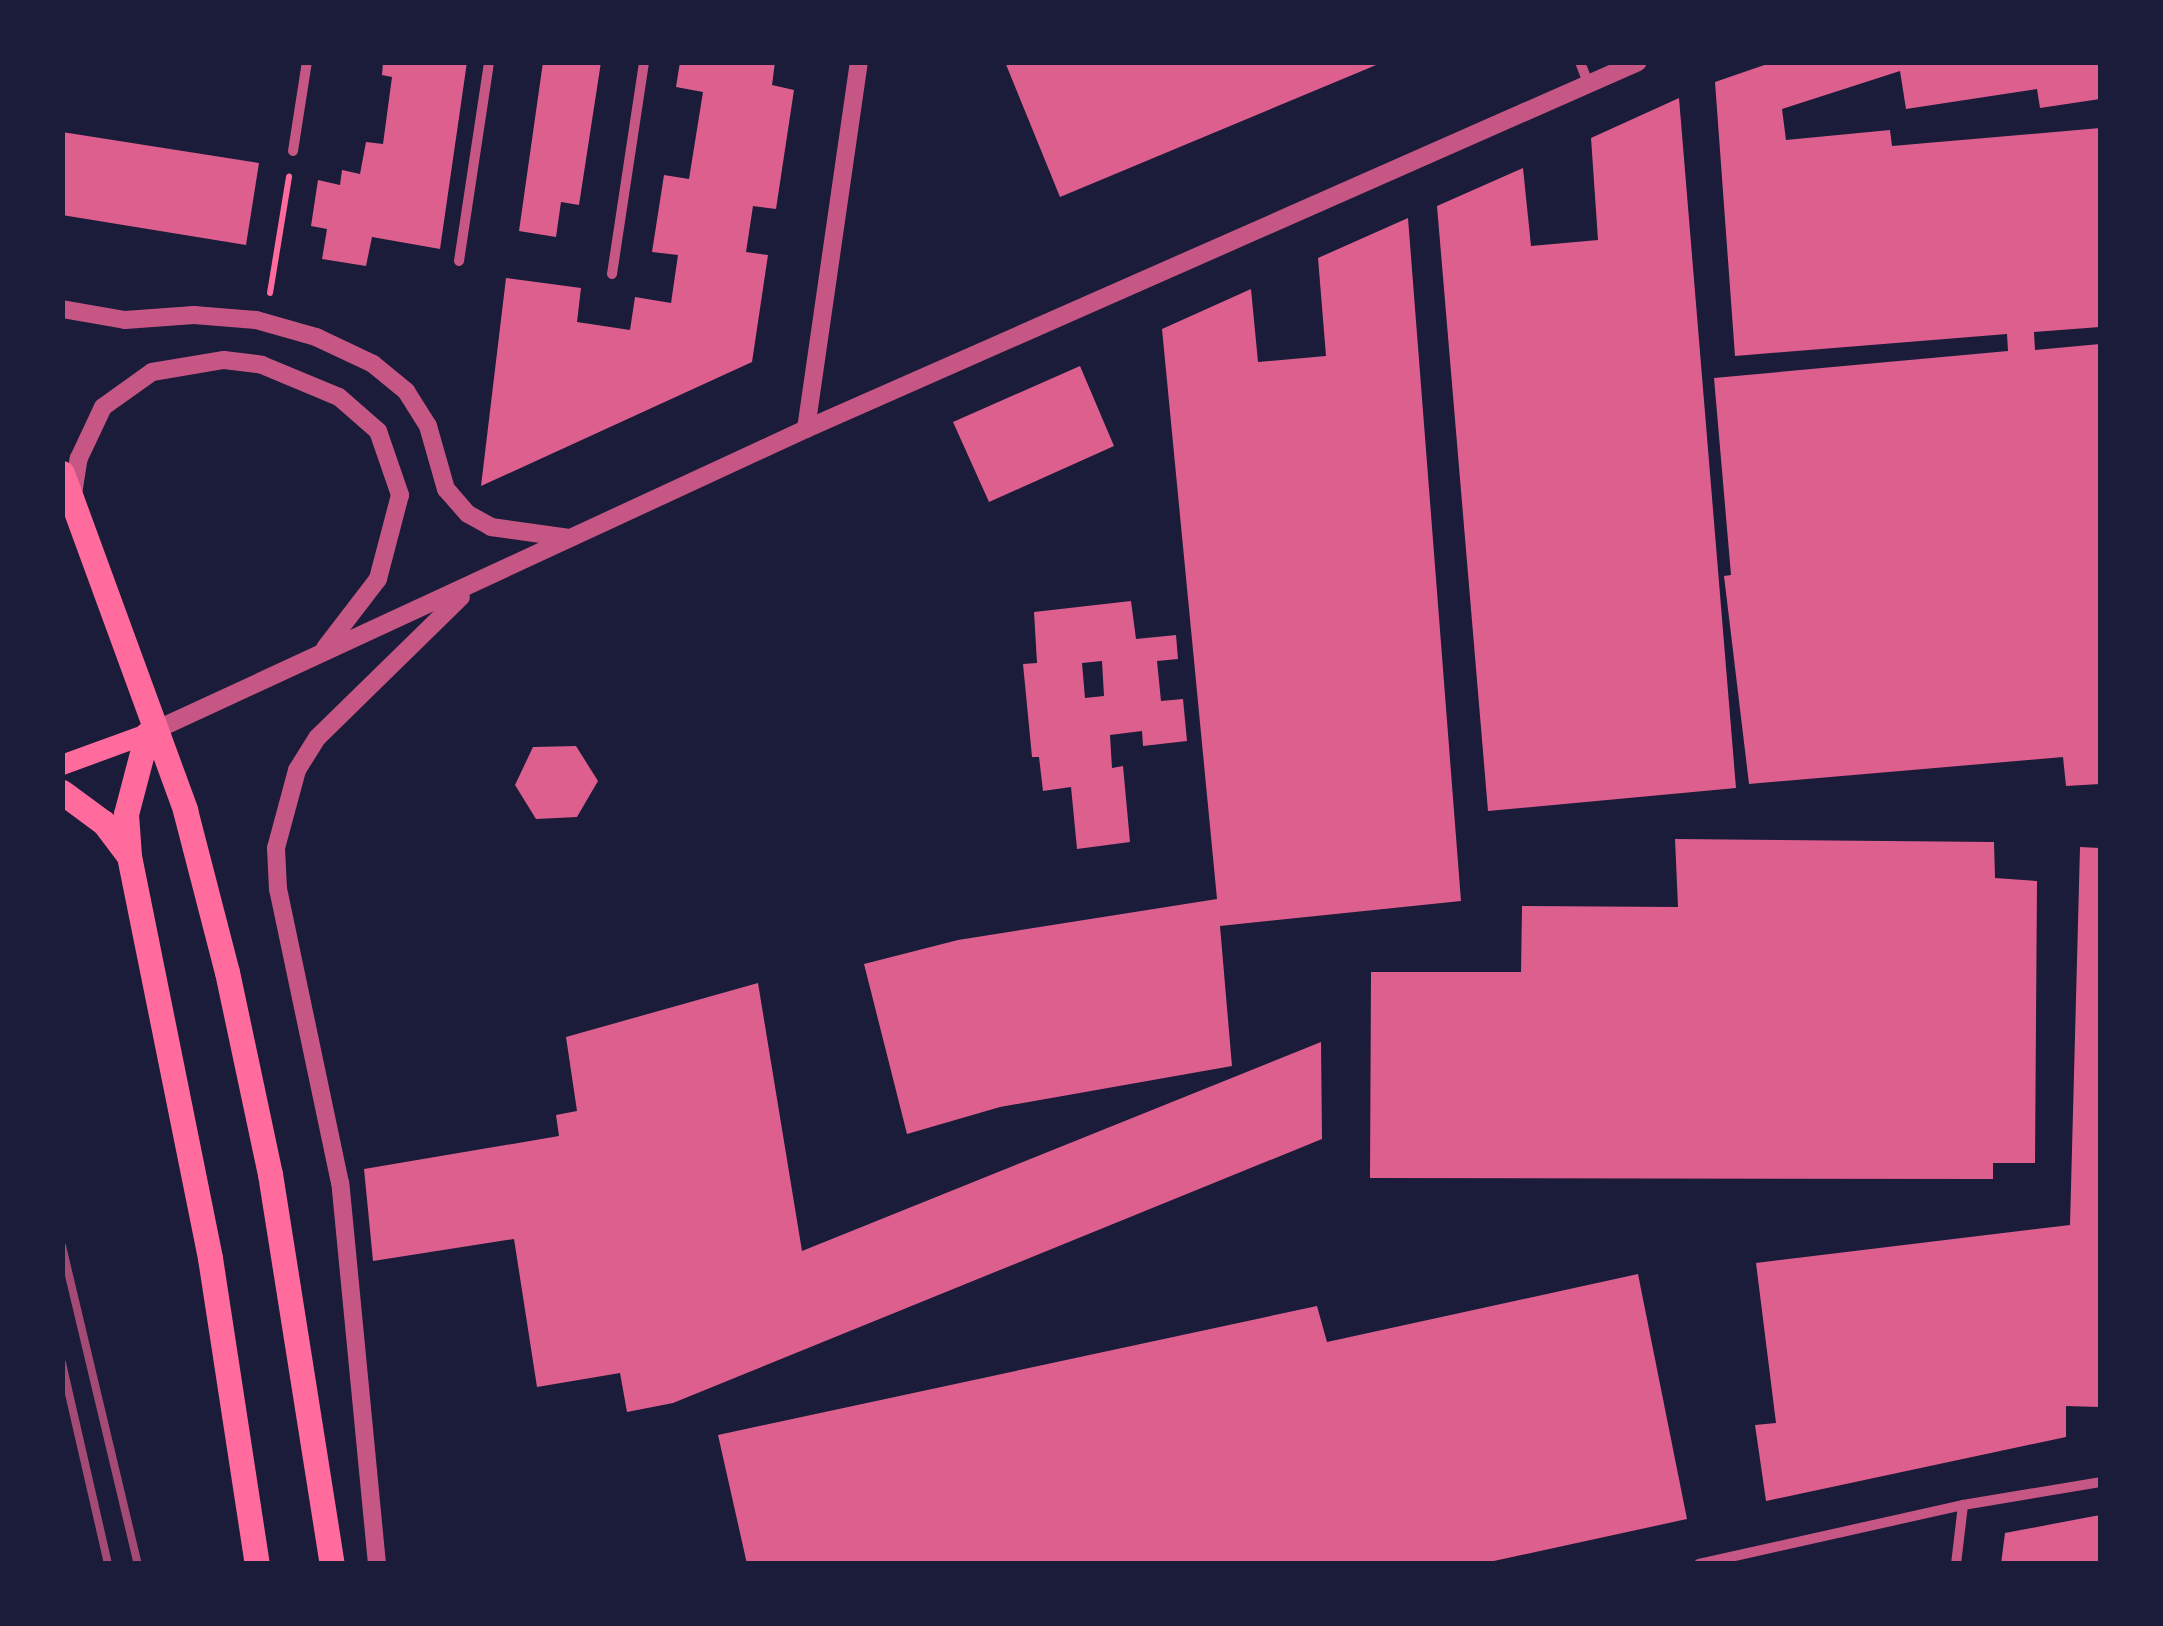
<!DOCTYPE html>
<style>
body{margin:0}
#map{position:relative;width:2163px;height:1626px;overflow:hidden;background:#1b1b3a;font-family:"Golos Text",sans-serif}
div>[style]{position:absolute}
.building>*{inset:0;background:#dd5f8e}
.path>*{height:6px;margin:-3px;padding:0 3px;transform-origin:3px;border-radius:3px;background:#ff6b9d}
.minor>*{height:10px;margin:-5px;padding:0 5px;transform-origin:5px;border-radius:5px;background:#c65784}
.tertiary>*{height:18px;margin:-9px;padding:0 9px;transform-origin:9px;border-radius:9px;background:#c65784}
.secondary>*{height:20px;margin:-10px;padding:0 10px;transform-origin:10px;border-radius:10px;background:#ff6b9d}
.primary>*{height:25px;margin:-12.5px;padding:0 12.5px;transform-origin:12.5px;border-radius:12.5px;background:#ff6b9d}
.rail>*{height:8px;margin:-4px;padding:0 4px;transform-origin:4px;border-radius:4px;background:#a44b75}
span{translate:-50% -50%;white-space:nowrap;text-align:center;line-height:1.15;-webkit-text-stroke:8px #1b1b3a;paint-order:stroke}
.frame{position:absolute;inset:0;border:65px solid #1b1b3a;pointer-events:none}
</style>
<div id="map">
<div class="building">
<div style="clip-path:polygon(383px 62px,467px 62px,440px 249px,372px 237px,366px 266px,322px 259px,327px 229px,311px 226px,318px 180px,340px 185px,342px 170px,360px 174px,366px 142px,383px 144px,392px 77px,382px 75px)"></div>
<div style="clip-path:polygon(543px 62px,601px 62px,579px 205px,561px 202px,556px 237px,519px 231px)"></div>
<div style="clip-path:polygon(680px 62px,775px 62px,772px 85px,794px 90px,776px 209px,753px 206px,746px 252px,768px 255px,752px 362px,481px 486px,506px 278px,581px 288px,577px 322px,630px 330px,635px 297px,671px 303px,678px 255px,652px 252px,664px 175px,689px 179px,703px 92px,676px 87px)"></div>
<div style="clip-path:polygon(1005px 62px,1381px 62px,1381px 63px,1060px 197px)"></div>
<div style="clip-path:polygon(1773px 62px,2100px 62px,2100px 99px,2040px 108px,2037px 89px,1906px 109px,1900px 71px,1782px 109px,1786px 140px,1890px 130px,1892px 146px,2100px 128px,2100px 327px,2034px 332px,2035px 350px,2100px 344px,2100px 784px,2066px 786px,2063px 757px,1749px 784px,1724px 576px,1731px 575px,1714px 378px,2008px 351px,2007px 334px,1735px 356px,1715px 82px)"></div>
<div style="clip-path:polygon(1679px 98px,1736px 788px,1488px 811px,1437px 206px,1523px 168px,1531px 246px,1598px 240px,1591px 138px)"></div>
<div style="clip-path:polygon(62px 132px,259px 163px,246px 245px,62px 215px)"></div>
<div style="clip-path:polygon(1408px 218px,1461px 901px,1220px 926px,1232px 1066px,1000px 1107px,907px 1134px,864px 964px,958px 940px,1217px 899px,1162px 329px,1251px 289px,1258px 362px,1326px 356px,1318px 258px)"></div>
<div style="clip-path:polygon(1080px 366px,1114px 446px,989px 502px,953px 422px)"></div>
<div style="clip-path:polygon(evenodd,1131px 601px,1136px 639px,1176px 635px,1178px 659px,1157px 661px,1161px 701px,1183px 699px,1187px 741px,1143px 746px,1142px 731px,1110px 735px,1112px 768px,1123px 766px,1130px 842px,1077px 849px,1071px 787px,1043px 791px,1039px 757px,1032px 757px,1023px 664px,1037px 663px,1034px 612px,1131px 601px,1102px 661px,1104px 696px,1085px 698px,1082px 663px,1102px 661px)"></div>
<div style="clip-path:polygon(576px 746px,598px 781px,577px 817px,536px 819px,515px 785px,533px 747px)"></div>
<div style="clip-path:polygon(1675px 839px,1994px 842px,1995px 878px,2037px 881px,2035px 1163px,1993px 1163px,1993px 1179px,1370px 1178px,1371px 972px,1521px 972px,1522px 906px,1678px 907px)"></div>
<div style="clip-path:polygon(2080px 847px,2100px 848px,2100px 1407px,2066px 1406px,2066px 1437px,1766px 1501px,1755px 1425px,1776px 1423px,1756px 1263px,2070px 1225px)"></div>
<div style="clip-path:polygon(758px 983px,802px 1251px,1321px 1042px,1322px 1139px,673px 1403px,627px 1412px,620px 1373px,537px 1387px,514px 1239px,373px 1261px,364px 1169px,559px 1136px,556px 1115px,577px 1111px,566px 1037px)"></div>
<div style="clip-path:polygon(1638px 1274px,1687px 1519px,1480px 1564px,747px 1564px,718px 1435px,1317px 1306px,1327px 1342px)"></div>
<div style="clip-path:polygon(2100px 1515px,2100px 1564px,2001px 1564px,2005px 1533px)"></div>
</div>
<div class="path">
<div style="left:270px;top:293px;width:118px;rotate:-80.7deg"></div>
</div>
<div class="minor">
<div style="left:1580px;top:62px;width:22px;rotate:69deg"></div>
<div style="left:293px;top:151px;width:90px;rotate:-81.1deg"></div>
<div style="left:459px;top:261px;width:201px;rotate:-81.4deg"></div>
<div style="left:612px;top:274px;width:214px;rotate:-81.4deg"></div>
<div style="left:1699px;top:1564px;width:271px;rotate:-12.6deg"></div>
<div style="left:1963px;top:1505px;width:139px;rotate:-9.5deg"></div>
<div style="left:1956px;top:1564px;width:59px;rotate:-83.2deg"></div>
</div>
<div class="tertiary">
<div style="left:62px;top:309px;width:64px;rotate:9.9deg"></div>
<div style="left:125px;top:320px;width:69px;rotate:-4.1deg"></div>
<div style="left:194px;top:315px;width:62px;rotate:4.6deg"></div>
<div style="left:256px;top:320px;width:62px;rotate:15.8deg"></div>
<div style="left:316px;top:337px;width:63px;rotate:25.3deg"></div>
<div style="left:373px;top:364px;width:43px;rotate:39.3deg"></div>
<div style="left:406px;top:391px;width:41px;rotate:57.8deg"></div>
<div style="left:428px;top:426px;width:66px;rotate:74.1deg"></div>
<div style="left:446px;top:489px;width:33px;rotate:49deg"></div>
<div style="left:468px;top:514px;width:26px;rotate:29deg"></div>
<div style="left:491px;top:527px;width:79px;rotate:8deg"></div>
<div style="left:806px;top:429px;width:371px;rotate:-81.8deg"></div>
<div style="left:73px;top:494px;width:36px;rotate:-81deg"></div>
<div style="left:79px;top:458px;width:56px;rotate:-64.8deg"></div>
<div style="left:103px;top:407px;width:60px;rotate:-35.5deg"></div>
<div style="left:152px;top:372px;width:73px;rotate:-9.5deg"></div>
<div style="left:224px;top:360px;width:38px;rotate:7deg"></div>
<div style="left:262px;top:365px;width:83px;rotate:22.6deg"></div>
<div style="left:339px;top:397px;width:52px;rotate:41.1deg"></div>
<div style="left:378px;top:431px;width:68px;rotate:71deg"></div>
<div style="left:400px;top:495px;width:87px;rotate:104.7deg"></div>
<div style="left:378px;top:579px;width:87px;rotate:127.5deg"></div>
<div style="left:147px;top:734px;width:726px;rotate:-24.84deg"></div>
<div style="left:806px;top:429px;width:909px;rotate:-23.8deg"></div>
<div style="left:377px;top:1564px;width:383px;rotate:-95.5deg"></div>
<div style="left:340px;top:1183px;width:300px;rotate:-101.9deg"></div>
<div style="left:278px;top:889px;width:41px;rotate:-92.8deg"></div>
<div style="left:276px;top:848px;width:81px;rotate:-74.9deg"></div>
<div style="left:297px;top:770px;width:39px;rotate:-58deg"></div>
<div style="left:318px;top:737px;width:200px;rotate:-44.4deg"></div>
</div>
<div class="secondary">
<div style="left:62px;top:765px;width:90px;rotate:-20deg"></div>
</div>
<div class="primary">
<div style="left:62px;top:473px;width:359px;rotate:69.9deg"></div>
<div style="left:185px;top:810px;width:167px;rotate:75.5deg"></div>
<div style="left:227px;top:972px;width:207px;rotate:78deg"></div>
<div style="left:270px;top:1174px;width:395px;rotate:81deg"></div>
<div style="left:147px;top:734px;width:83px;rotate:104.7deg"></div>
<div style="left:126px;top:814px;width:42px;rotate:85.9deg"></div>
<div style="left:129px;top:856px;width:410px;rotate:78.6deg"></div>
<div style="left:210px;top:1258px;width:310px;rotate:81.3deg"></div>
<div style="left:62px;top:792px;width:52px;rotate:36.4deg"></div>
<div style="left:104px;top:823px;width:41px;rotate:52.9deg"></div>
</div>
<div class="rail">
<div style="left:62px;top:1246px;width:327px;rotate:76.6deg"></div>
<div style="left:62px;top:1363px;width:206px;rotate:77.1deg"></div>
</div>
<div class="frame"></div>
</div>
